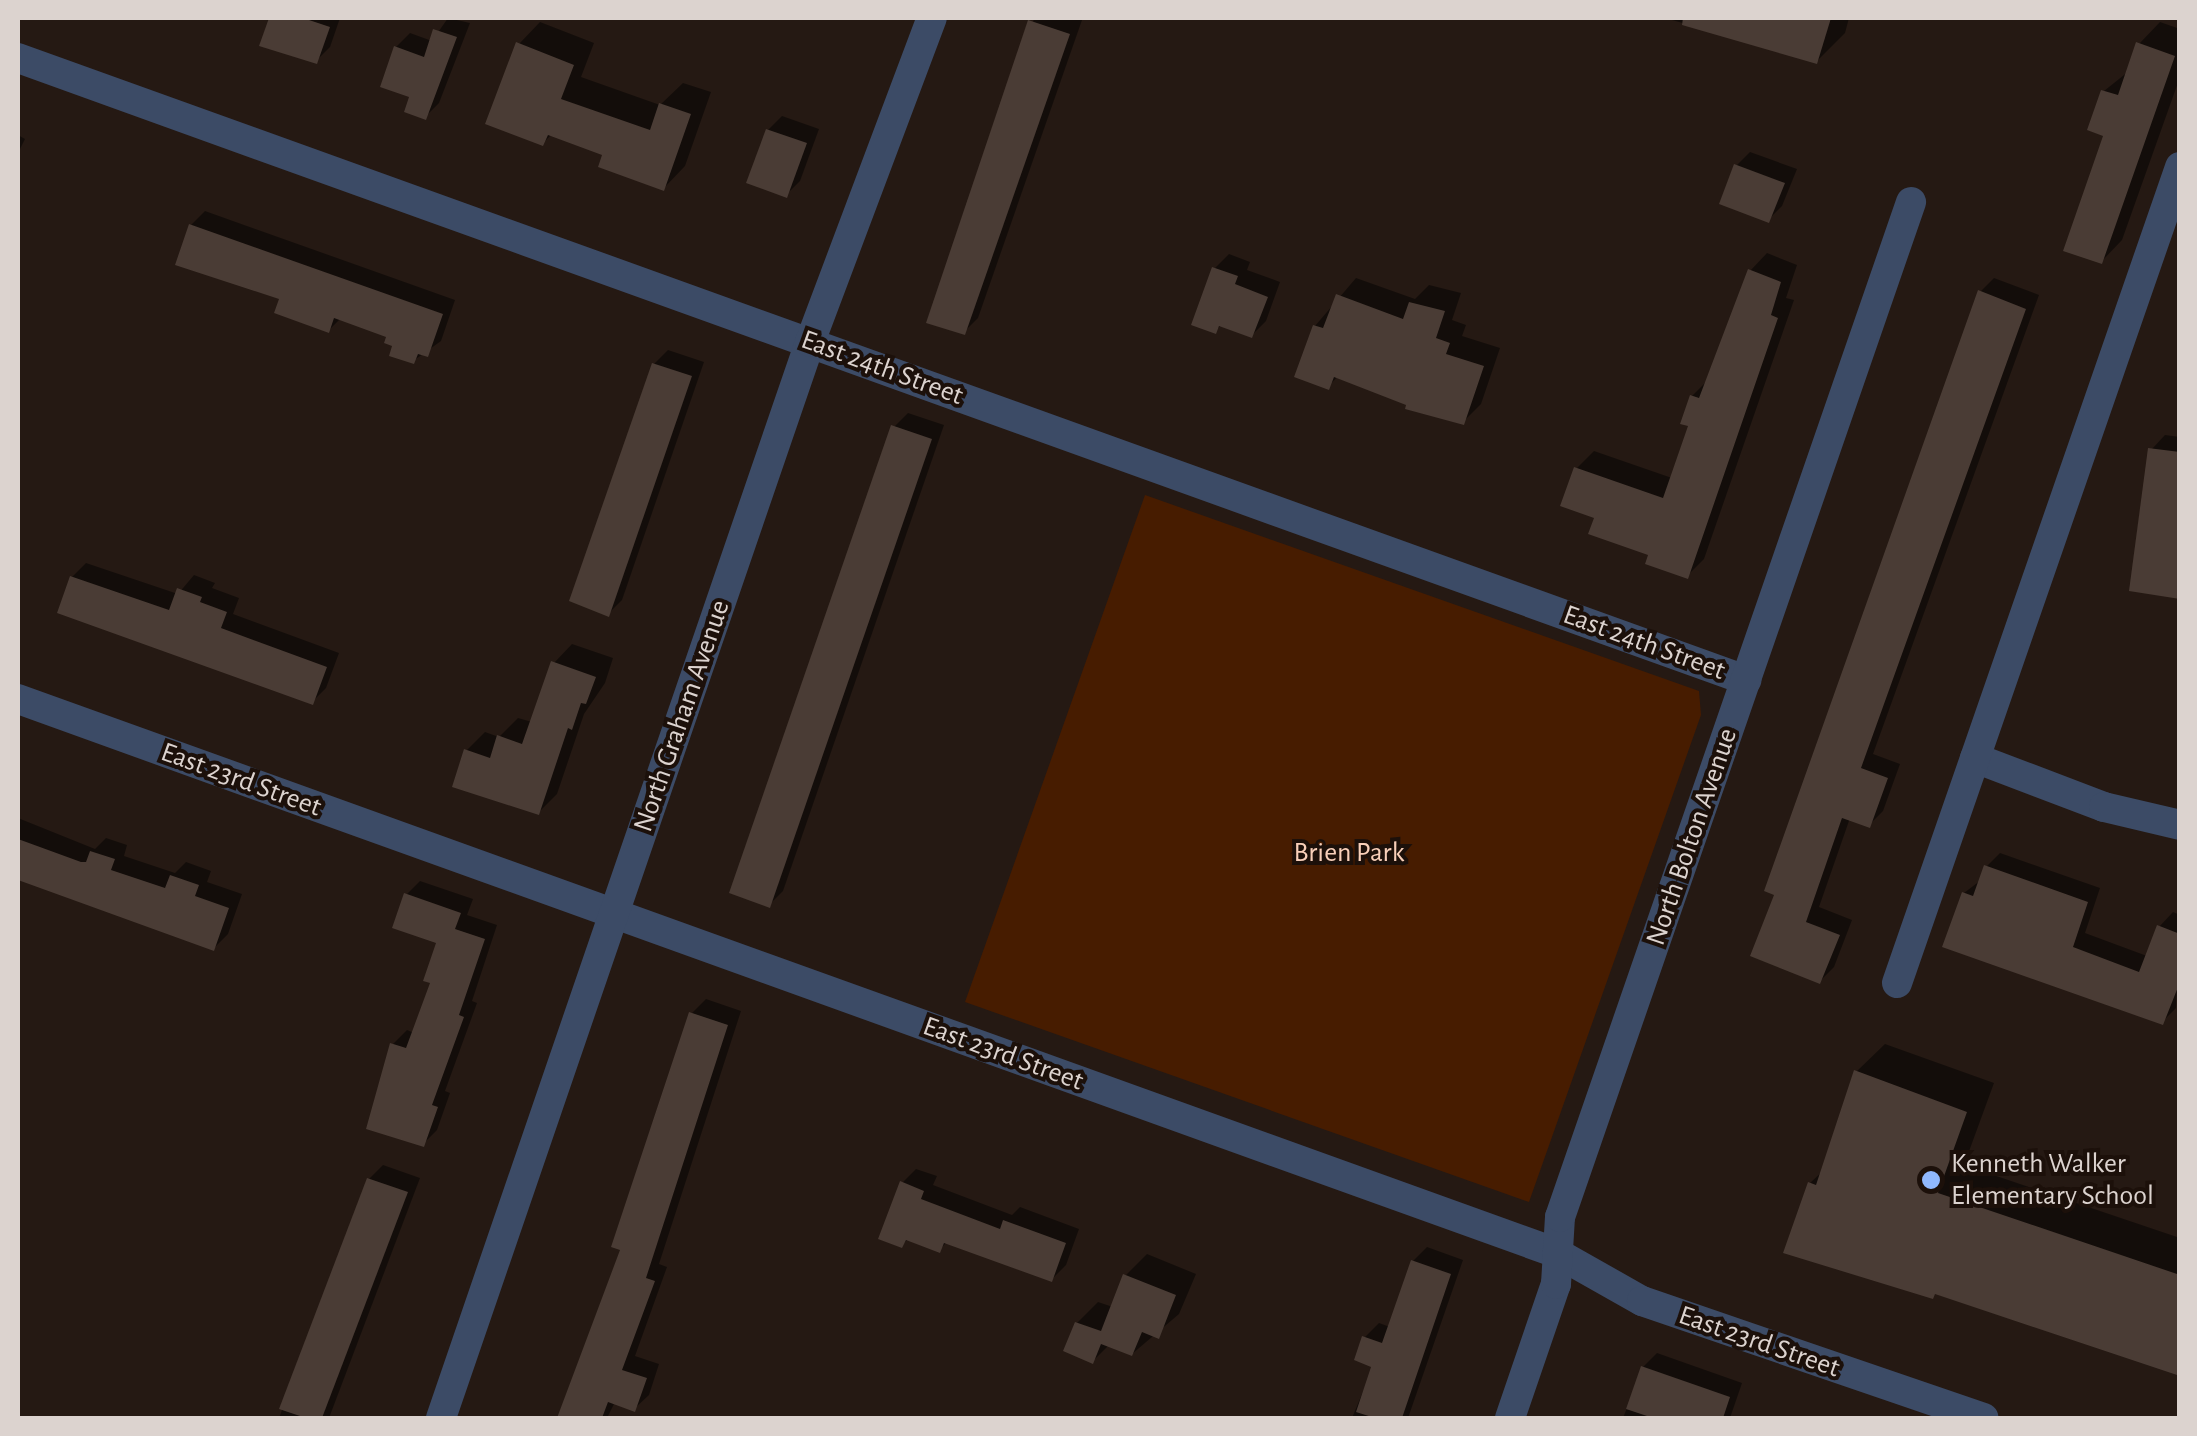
<!DOCTYPE html>
<style>
body{margin:0}
#map{position:relative;width:2197px;height:1436px;overflow:hidden;background:#251913;font-family:"Alegreya Sans",sans-serif}
div>[style]{position:absolute}
.green>*{inset:0;background:#471c00}
.shadow>*{inset:0;background:#0007}
.building>*{inset:0;background:#4a3c35}
.street>*{height:30px;margin:-15px;padding:0 15px;transform-origin:15px;border-radius:15px;background:#3c4b66}
.dots>*{width:28px;height:28px;translate:-50% -50%;box-sizing:border-box;border:5px solid #1c100a;border-radius:50%}
span{translate:-50% -50%;white-space:nowrap;text-align:center;line-height:1.15;-webkit-text-stroke:8px #1c100a;paint-order:stroke}
.street-label{font-size:28px;color:#dcd3cf}
.park-label{font-size:28px;color:#f8cfb9}
.poi-label{font-size:28px;color:#dcd3cf}
.left{translate:0 -50%;text-align:left}
.frame{position:absolute;inset:0;border:20px solid #dcd3cf;pointer-events:none}
</style>
<div id="map">
<div class="green">
<div style="clip-path:polygon(1145px 495px,1699px 691px,1701px 715px,1529px 1202px,965px 1002px)"></div>
</div>
<div class="shadow">
<div style="clip-path:polygon(272px 18px,340px 18px,330px 47px,316px 61px,262px 44px)"></div>
<div style="clip-path:polygon(448px 18px,470px 23px,439px 103px,425px 117px,413px 96px,396px 47px,410px 33px,432px 41px)"></div>
<div style="clip-path:polygon(1034px 18px,1082px 20px,978px 318px,964px 332px)"></div>
<div style="clip-path:polygon(1665px 18px,1849px 18px,1845px 33px,1817px 61px)"></div>
<div style="clip-path:polygon(540px 22px,594px 43px,581px 77px,660px 105px,683px 83px,711px 92px,685px 166px,664px 188px,606px 153px,552px 134px,543px 143px,519px 44px)"></div>
<div style="clip-path:polygon(2160px 22px,2180px 29px,2180px 77px,2122px 240px,2101px 262px,2106px 134px,2104px 91px,2129px 71px,2139px 44px)"></div>
<div style="clip-path:polygon(782px 116px,819px 129px,800px 181px,786px 195px,768px 130px)"></div>
<div style="clip-path:polygon(18px 135px,25px 139px,18px 153px)"></div>
<div style="clip-path:polygon(1750px 152px,1797px 169px,1782px 206px,1768px 220px,1736px 166px)"></div>
<div style="clip-path:polygon(205px 211px,455px 300px,441px 341px,413px 361px,389px 335px,341px 318px,329px 330px,191px 225px)"></div>
<div style="clip-path:polygon(1767px 253px,1797px 265px,1786px 298px,1794px 300px,1704px 559px,1687px 576px,1597px 516px,1577px 468px,1594px 451px,1672px 478px,1691px 424px,1692px 396px,1708px 380px,1750px 271px)"></div>
<div style="clip-path:polygon(1229px 254px,1250px 262px,1247px 270px,1280px 282px,1266px 321px,1252px 335px,1222px 324px,1215px 331px,1215px 268px)"></div>
<div style="clip-path:polygon(1356px 278px,1415px 299px,1429px 285px,1461px 293px,1452px 320px,1466px 325px,1462px 336px,1500px 348px,1481px 404px,1463px 422px,1338px 376px,1328px 387px,1315px 326px)"></div>
<div style="clip-path:polygon(1994px 278px,2039px 295px,1873px 754px,1900px 764px,1883px 811px,1869px 825px,1850px 818px,1819px 907px,1852px 920px,1834px 967px,1820px 981px,1777px 893px,1980px 292px)"></div>
<div style="clip-path:polygon(668px 350px,704px 362px,622px 600px,608px 614px,654px 364px)"></div>
<div style="clip-path:polygon(908px 413px,944px 425px,783px 891px,769px 905px,894px 427px)"></div>
<div style="clip-path:polygon(2165px 435px,2180px 437px,2180px 597px,2151px 450px)"></div>
<div style="clip-path:polygon(86px 563px,178px 594px,194px 575px,215px 583px,212px 588px,239px 598px,233px 614px,339px 653px,326px 688px,312px 702px,72px 577px)"></div>
<div style="clip-path:polygon(572px 644px,613px 658px,605px 683px,584px 714px,557px 794px,538px 813px,466px 751px,485px 732px,499px 737px,518px 718px,532px 722px,554px 663px)"></div>
<div style="clip-path:polygon(18px 818px,95px 849px,106px 838px,127px 845px,124px 856px,175px 873px,186px 862px,211px 871px,207px 882px,242px 894px,228px 934px,214px 948px,18px 879px)"></div>
<div style="clip-path:polygon(2000px 853px,2100px 888px,2085px 933px,2147px 956px,2159px 927px,2173px 912px,2180px 915px,2176px 1008px,2162px 1022px,1964px 893px,1981px 880px,1986px 867px)"></div>
<div style="clip-path:polygon(420px 881px,473px 899px,467px 915px,497px 925px,472px 1001px,477px 1003px,445px 1091px,450px 1093px,437px 1130px,423px 1144px,369px 1127px,393px 1044px,407px 1030px,414px 1033px,433px 981px,439px 942px,406px 895px)"></div>
<div style="clip-path:polygon(706px 999px,741px 1011px,659px 1264px,667px 1267px,635px 1356px,659px 1364px,649px 1395px,634px 1409px,615px 1402px,607px 1418px,560px 1418px,623px 1248px,692px 1013px)"></div>
<div style="clip-path:polygon(1885px 1044px,1994px 1083px,1964px 1165px,2180px 1238px,2180px 1373px,1810px 1183px,1824px 1170px,1856px 1072px)"></div>
<div style="clip-path:polygon(383px 1165px,420px 1178px,329px 1418px,279px 1418px,369px 1179px)"></div>
<div style="clip-path:polygon(916px 1169px,937px 1176px,933px 1185px,1012px 1215px,1020px 1207px,1079px 1229px,1066px 1265px,1052px 1279px,947px 1242px,939px 1250px,909px 1238px,902px 1245px,902px 1183px)"></div>
<div style="clip-path:polygon(1427px 1247px,1463px 1260px,1408px 1418px,1352px 1418px,1374px 1365px,1365px 1337px,1379px 1323px,1390px 1327px,1413px 1261px)"></div>
<div style="clip-path:polygon(1147px 1254px,1196px 1274px,1179px 1314px,1132px 1354px,1109px 1345px,1093px 1361px,1077px 1323px,1098px 1302px,1113px 1307px,1125px 1276px)"></div>
<div style="clip-path:polygon(1657px 1353px,1742px 1383px,1730px 1418px,1623px 1418px,1643px 1367px)"></div>
</div>
<div class="building">
<div style="clip-path:polygon(269px 18px,303px 18px,330px 27px,317px 64px,259px 46px)"></div>
<div style="clip-path:polygon(1683px 18px,1831px 18px,1817px 64px,1682px 25px)"></div>
<div style="clip-path:polygon(1028px 20px,1070px 34px,965px 335px,926px 323px)"></div>
<div style="clip-path:polygon(433px 29px,457px 37px,426px 120px,404px 112px,409px 97px,380px 87px,394px 46px,424px 57px)"></div>
<div style="clip-path:polygon(516px 42px,574px 65px,561px 99px,650px 130px,659px 103px,691px 114px,664px 191px,598px 167px,602px 155px,548px 135px,543px 146px,485px 124px)"></div>
<div style="clip-path:polygon(2136px 42px,2175px 56px,2102px 264px,2063px 251px,2103px 136px,2087px 130px,2101px 90px,2118px 95px)"></div>
<div style="clip-path:polygon(766px 129px,807px 143px,787px 198px,746px 183px)"></div>
<div style="clip-path:polygon(1734px 164px,1785px 183px,1769px 223px,1719px 204px)"></div>
<div style="clip-path:polygon(189px 224px,443px 314px,428px 357px,418px 354px,414px 364px,389px 356px,392px 346px,384px 343px,386px 337px,334px 318px,329px 333px,274px 313px,279px 299px,175px 265px)"></div>
<div style="clip-path:polygon(1212px 267px,1238px 276px,1235px 284px,1268px 297px,1252px 338px,1219px 326px,1216px 334px,1191px 325px)"></div>
<div style="clip-path:polygon(1748px 269px,1781px 282px,1771px 315px,1778px 318px,1688px 579px,1645px 564px,1648px 555px,1588px 534px,1594px 518px,1560px 506px,1574px 467px,1663px 498px,1688px 426px,1680px 424px,1690px 395px,1699px 398px)"></div>
<div style="clip-path:polygon(1978px 290px,2026px 309px,1861px 768px,1888px 778px,1870px 828px,1842px 818px,1806px 922px,1840px 935px,1820px 984px,1750px 956px,1774px 895px,1764px 891px)"></div>
<div style="clip-path:polygon(1336px 294px,1403px 319px,1409px 302px,1445px 311px,1436px 338px,1450px 343px,1446px 354px,1484px 366px,1464px 425px,1405px 409px,1406px 405px,1334px 377px,1329px 390px,1294px 377px,1313px 325px,1323px 328px)"></div>
<div style="clip-path:polygon(652px 363px,692px 376px,609px 617px,569px 601px)"></div>
<div style="clip-path:polygon(891px 425px,932px 439px,770px 908px,729px 893px)"></div>
<div style="clip-path:polygon(2148px 448px,2180px 452px,2180px 599px,2129px 591px)"></div>
<div style="clip-path:polygon(70px 576px,169px 610px,177px 588px,202px 597px,200px 602px,227px 612px,221px 628px,327px 667px,313px 705px,57px 613px)"></div>
<div style="clip-path:polygon(551px 661px,596px 677px,586px 704px,581px 703px,572px 730px,568px 728px,539px 815px,452px 787px,464px 749px,490px 758px,497px 735px,522px 744px)"></div>
<div style="clip-path:polygon(18px 839px,81px 862px,86px 862px,90px 851px,115px 859px,111px 870px,165px 888px,170px 875px,199px 885px,195px 896px,229px 908px,214px 951px,18px 880px)"></div>
<div style="clip-path:polygon(1984px 865px,2088px 902px,2073px 947px,2139px 972px,2157px 925px,2180px 934px,2180px 982px,2163px 1025px,1942px 947px,1962px 892px,1973px 896px)"></div>
<div style="clip-path:polygon(404px 893px,461px 913px,455px 929px,485px 939px,459px 1015px,464px 1017px,432px 1105px,438px 1107px,424px 1147px,366px 1129px,390px 1043px,406px 1048px,430px 983px,423px 981px,436px 943px,392px 928px)"></div>
<div style="clip-path:polygon(689px 1012px,728px 1025px,646px 1278px,655px 1281px,622px 1370px,647px 1378px,635px 1412px,608px 1402px,602px 1418px,557px 1418px,620px 1250px,611px 1247px)"></div>
<div style="clip-path:polygon(1854px 1070px,1967px 1112px,1938px 1193px,2180px 1275px,2180px 1376px,1935px 1294px,1933px 1299px,1783px 1253px,1808px 1182px,1816px 1185px)"></div>
<div style="clip-path:polygon(367px 1178px,408px 1192px,322px 1418px,306px 1418px,279px 1409px)"></div>
<div style="clip-path:polygon(900px 1181px,924px 1191px,921px 1199px,1000px 1229px,1003px 1220px,1066px 1243px,1052px 1282px,944px 1243px,940px 1253px,906px 1240px,902px 1248px,878px 1239px)"></div>
<div style="clip-path:polygon(1411px 1260px,1451px 1274px,1402px 1418px,1375px 1418px,1356px 1412px,1371px 1367px,1354px 1360px,1362px 1336px,1382px 1343px)"></div>
<div style="clip-path:polygon(1123px 1274px,1176px 1295px,1159px 1339px,1142px 1332px,1132px 1356px,1101px 1344px,1093px 1364px,1063px 1351px,1075px 1322px,1101px 1331px)"></div>
<div style="clip-path:polygon(1641px 1366px,1730px 1397px,1723px 1418px,1653px 1418px,1626px 1409px)"></div>
</div>
<div class="street">
<div style="left:18px;top:58px;width:1837px;rotate:19.8deg"></div>
<div style="left:18px;top:699px;width:1636px;rotate:19.8deg"></div>
<div style="left:1557px;top:1253px;width:98px;rotate:29.5deg"></div>
<div style="left:1642px;top:1301px;width:361px;rotate:18.9deg"></div>
<div style="left:1975px;top:758px;width:138px;rotate:20.8deg"></div>
<div style="left:2104px;top:807px;width:78px;rotate:13.3deg"></div>
<div style="left:1897px;top:983px;width:864px;rotate:-70.87deg"></div>
<div style="left:441px;top:1418px;width:1138px;rotate:-71.07deg"></div>
<div style="left:810px;top:342px;width:346px;rotate:-69.4deg"></div>
<div style="left:1510px;top:1418px;width:142px;rotate:-71.1deg"></div>
<div style="left:1556px;top:1284px;width:67px;rotate:-86.6deg"></div>
<div style="left:1560px;top:1217px;width:1074px;rotate:-70.92deg"></div>
</div>
<div class="dots">
<div style="left:1931px;top:1180px;background:#90b8fd"></div>
</div>
<div class="street-label">
<span style="left:882px;top:368px;rotate:20deg">East 24th Street</span>
<span style="left:1644px;top:643px;rotate:20deg">East 24th Street</span>
<span style="left:682px;top:716px;rotate:-71deg">North Graham Avenue</span>
<span style="left:241px;top:780px;rotate:20deg">East 23rd Street</span>
<span style="left:1692px;top:837px;rotate:-71deg">North Bolton Avenue</span>
<span style="left:1003px;top:1054px;rotate:20deg">East 23rd Street</span>
<span style="left:1759px;top:1342px;rotate:19deg">East 23rd Street</span>
</div>
<div class="park-label">
<span style="left:1349px;top:853px">Brien Park</span>
</div>
<div class="poi-label">
<span class="left" style="left:1951px;top:1180px">Kenneth Walker<br>Elementary School</span>
</div>
<div class="frame"></div>
</div>
